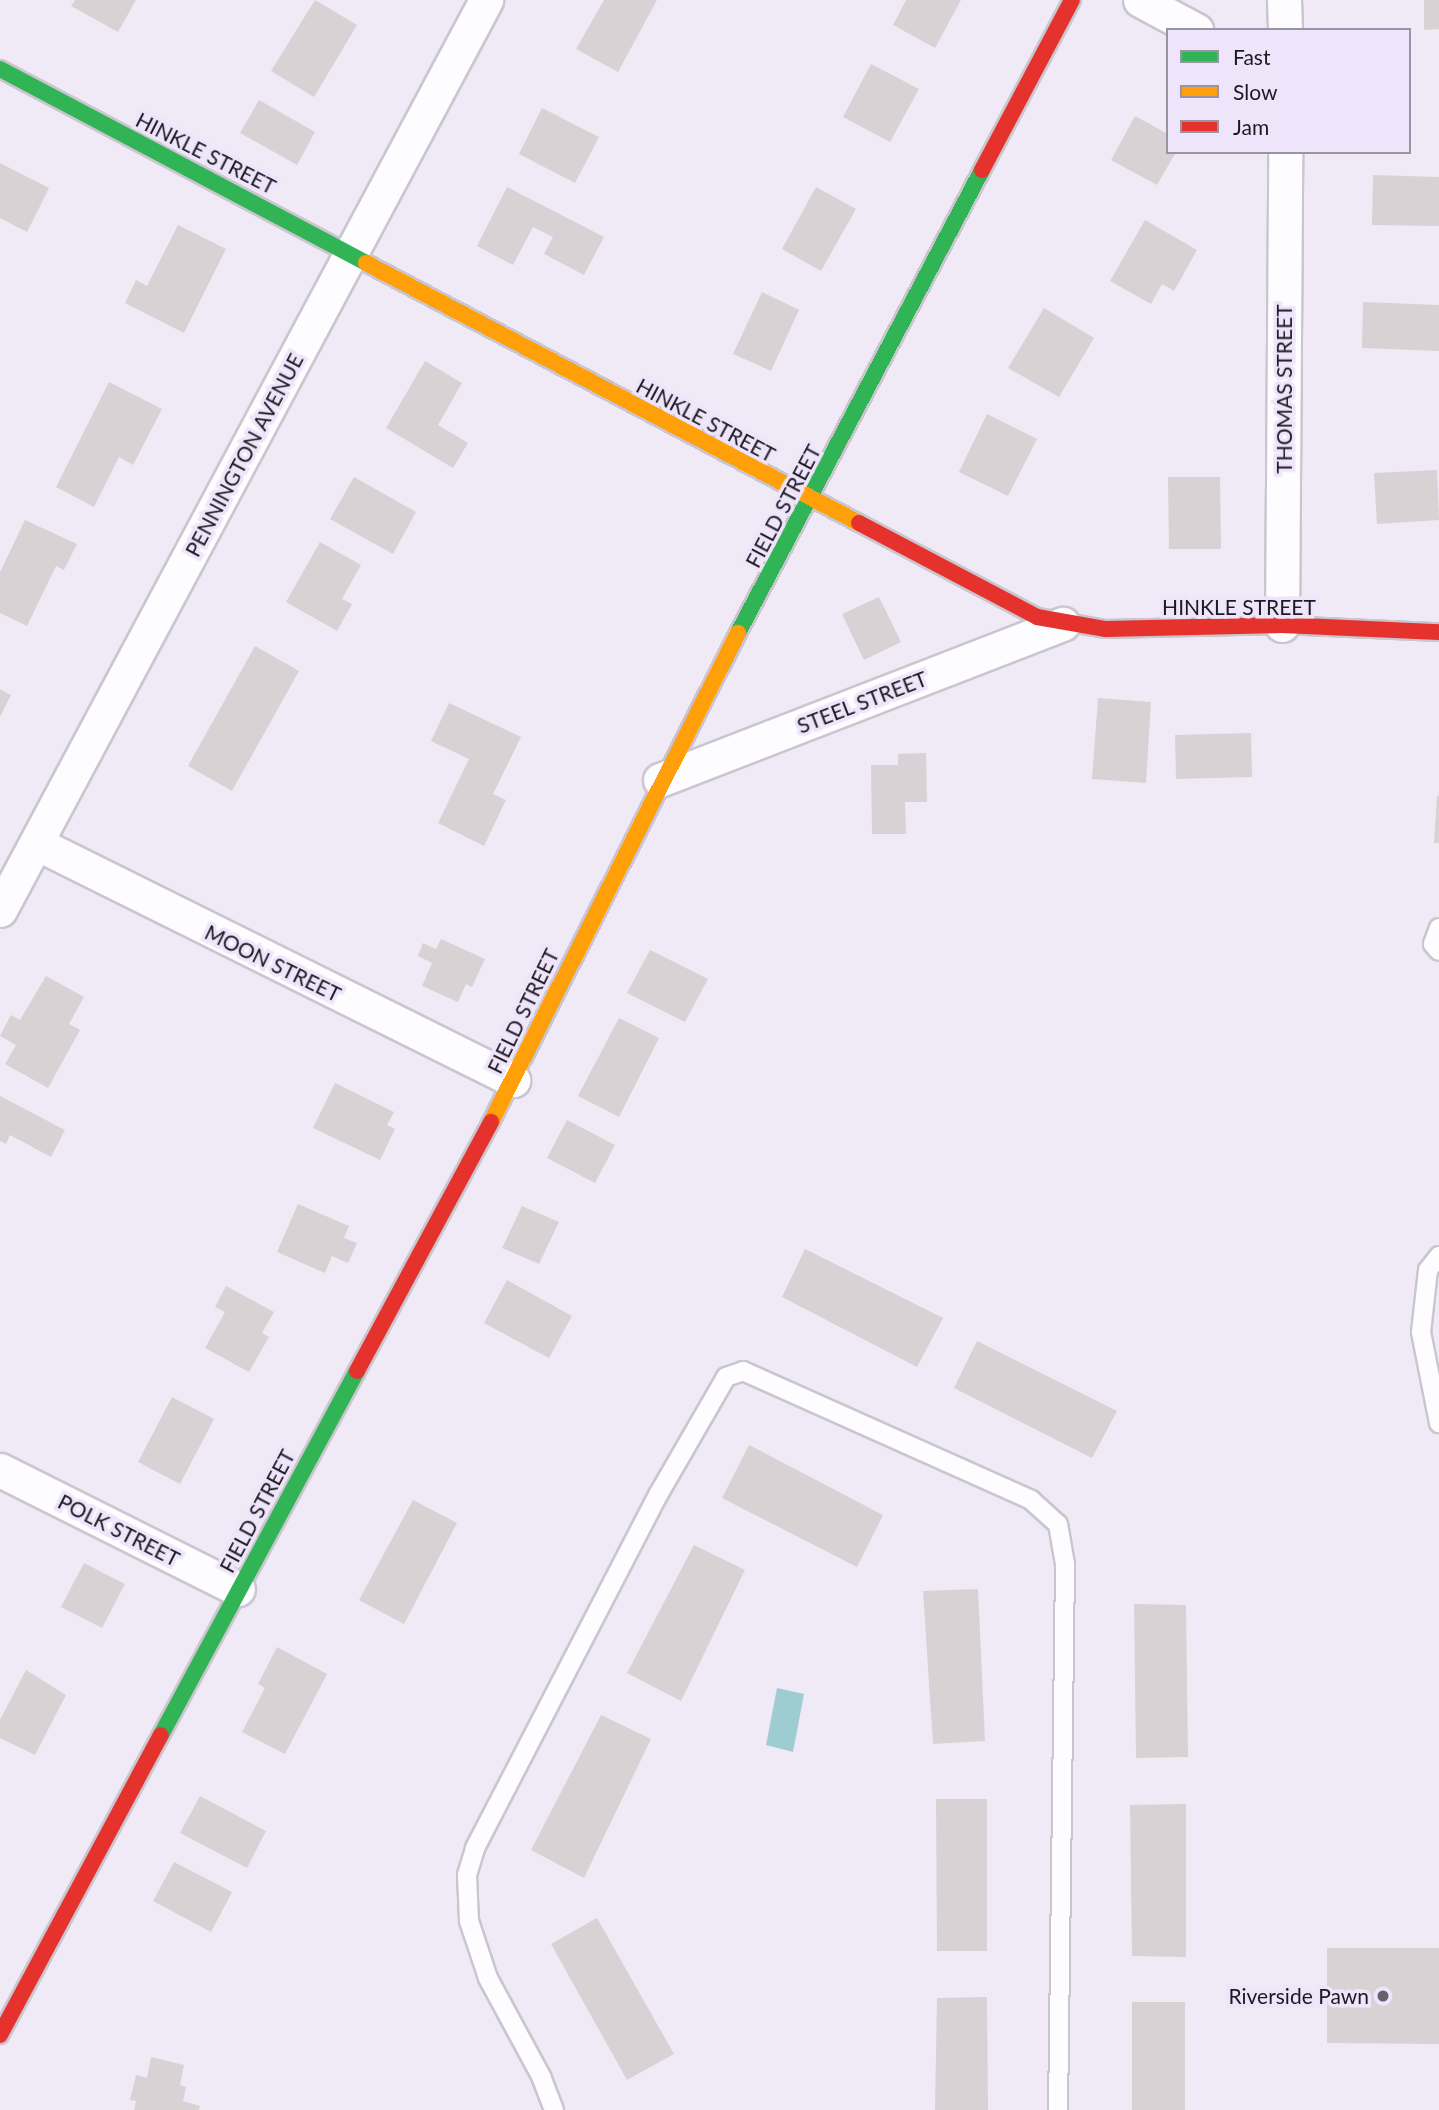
<!DOCTYPE html>
<style>
body{margin:0}
#map{position:relative;width:1439px;height:2110px;overflow:hidden;background:#efeaf6;font-family:Lato,sans-serif}
div>[style]{position:absolute}
.water>*{inset:0;background:#9ecdd1}
.building>*{inset:0;background:#d8d2d5}
.roads{filter:drop-shadow(2px 0 #cac6cf) drop-shadow(-2px 0 #cac6cf) drop-shadow(0 2px #cac6cf) drop-shadow(0 -2px #cac6cf)}
.lane>*{height:18px;margin:-9px;padding:0 9px;transform-origin:9px;border-radius:9px;background:#fdfcfe}
.street>*{height:33px;margin:-16.5px;padding:0 16.5px;transform-origin:16.5px;border-radius:16.5px;background:#fdfcfe}
.fast>*{height:16px;margin:-8px;padding:0 8px;transform-origin:8px;border-radius:8px;background:#30b455}
.slow>*{height:16px;margin:-8px;padding:0 8px;transform-origin:8px;border-radius:8px;background:#ff9f0a}
.jam>*{height:16px;margin:-8px;padding:0 8px;transform-origin:8px;border-radius:8px;background:#e5322d}
.dots>*{width:19px;height:19px;translate:-50% -50%;box-sizing:border-box;border:4px solid #eee5fb;border-radius:50%}
span{translate:-50% -50%;white-space:nowrap;text-align:center;line-height:1.15;-webkit-text-stroke:7px #eee5fb;paint-order:stroke}
.street-label{font-size:21px;color:#1c1920}
.poi-label{font-size:21px;color:#1c1920}
.right{translate:-100% -50%;text-align:right}
.legend{position:absolute;left:1166px;top:28px;width:245px;height:126px;box-sizing:border-box;background:#eee5fb;border:2px solid #9a93a3;margin:0;padding:9px 12px;list-style:none;font-size:21px;color:#1c1920}
.legend li{display:flex;align-items:center;gap:14px;height:35px}
.legend b{width:35px;border:2px solid #9a93a3}
</style>
<div id="map">
<div class="water">
<div style="clip-path:polygon(777px 1688px,804px 1694px,793px 1752px,766px 1745px)"></div>
</div>
<div class="building">
<div style="clip-path:polygon(75px 0,136px 0,118px 32px,71px 6px)"></div>
<div style="clip-path:polygon(315px 0,357px 25px,314px 97px,271px 71px)"></div>
<div style="clip-path:polygon(604px 0,657px 0,618px 72px,576px 49px)"></div>
<div style="clip-path:polygon(906px 0,961px 0,935px 48px,893px 25px)"></div>
<div style="clip-path:polygon(1424px 0,1439px 0,1439px 29px,1424px 30px)"></div>
<div style="clip-path:polygon(871px 64px,919px 89px,890px 142px,843px 117px)"></div>
<div style="clip-path:polygon(259px 100px,315px 132px,297px 165px,240px 133px)"></div>
<div style="clip-path:polygon(542px 108px,599px 137px,575px 183px,519px 154px)"></div>
<div style="clip-path:polygon(1135px 116px,1168px 134px,1168px 152px,1176px 152px,1157px 185px,1111px 160px)"></div>
<div style="clip-path:polygon(0 163px,49px 188px,27px 232px,0 218px)"></div>
<div style="clip-path:polygon(1373px 175px,1439px 177px,1439px 226px,1372px 225px)"></div>
<div style="clip-path:polygon(507px 187px,604px 237px,584px 275px,544px 254px,553px 237px,533px 227px,513px 265px,477px 246px)"></div>
<div style="clip-path:polygon(816px 187px,856px 209px,821px 271px,782px 249px)"></div>
<div style="clip-path:polygon(1145px 220px,1197px 250px,1174px 291px,1162px 284px,1151px 304px,1110px 281px)"></div>
<div style="clip-path:polygon(178px 225px,226px 249px,184px 333px,125px 303px,136px 280px,147px 286px)"></div>
<div style="clip-path:polygon(762px 292px,799px 310px,771px 371px,733px 354px)"></div>
<div style="clip-path:polygon(1363px 302px,1439px 305px,1439px 351px,1362px 348px)"></div>
<div style="clip-path:polygon(1044px 308px,1094px 338px,1059px 397px,1008px 368px)"></div>
<div style="clip-path:polygon(425px 361px,462px 383px,438px 425px,468px 443px,453px 468px,386px 428px)"></div>
<div style="clip-path:polygon(109px 382px,162px 409px,133px 465px,119px 457px,94px 507px,56px 487px)"></div>
<div style="clip-path:polygon(987px 414px,1037px 439px,1008px 496px,959px 472px)"></div>
<div style="clip-path:polygon(1437px 470px,1439px 520px,1377px 524px,1374px 473px)"></div>
<div style="clip-path:polygon(354px 477px,416px 512px,393px 554px,330px 519px)"></div>
<div style="clip-path:polygon(1168px 477px,1220px 477px,1221px 549px,1169px 549px)"></div>
<div style="clip-path:polygon(25px 520px,77px 544px,64px 570px,56px 566px,27px 626px,0 613px,0 572px)"></div>
<div style="clip-path:polygon(320px 542px,361px 565px,342px 599px,352px 604px,337px 631px,286px 602px)"></div>
<div style="clip-path:polygon(879px 597px,901px 642px,864px 660px,842px 614px)"></div>
<div style="clip-path:polygon(255px 646px,299px 671px,232px 791px,188px 766px)"></div>
<div style="clip-path:polygon(0 689px,11px 695px,0 717px)"></div>
<div style="clip-path:polygon(1098px 698px,1151px 702px,1146px 783px,1092px 779px)"></div>
<div style="clip-path:polygon(449px 703px,521px 737px,493px 794px,506px 800px,484px 846px,438px 823px,469px 759px,431px 741px)"></div>
<div style="clip-path:polygon(1251px 733px,1252px 777px,1176px 779px,1175px 735px)"></div>
<div style="clip-path:polygon(926px 753px,927px 802px,905px 802px,906px 834px,872px 834px,871px 765px,898px 765px,898px 754px)"></div>
<div style="clip-path:polygon(1437px 796px,1439px 796px,1439px 843px,1434px 843px)"></div>
<div style="clip-path:polygon(441px 939px,485px 959px,472px 987px,466px 984px,458px 1002px,422px 986px,432px 963px,418px 956px,423px 943px,436px 949px)"></div>
<div style="clip-path:polygon(650px 950px,708px 979px,685px 1022px,627px 993px)"></div>
<div style="clip-path:polygon(46px 976px,84px 997px,69px 1024px,80px 1030px,48px 1088px,5px 1064px,16px 1045px,0 1036px,11px 1015px,20px 1020px)"></div>
<div style="clip-path:polygon(619px 1018px,659px 1038px,619px 1117px,578px 1096px)"></div>
<div style="clip-path:polygon(335px 1083px,394px 1112px,387px 1125px,395px 1129px,380px 1160px,313px 1128px)"></div>
<div style="clip-path:polygon(0 1096px,65px 1130px,51px 1157px,10px 1135px,6px 1144px,0 1141px)"></div>
<div style="clip-path:polygon(567px 1120px,615px 1145px,595px 1183px,547px 1158px)"></div>
<div style="clip-path:polygon(298px 1204px,349px 1226px,344px 1238px,357px 1243px,348px 1263px,332px 1256px,325px 1273px,277px 1252px)"></div>
<div style="clip-path:polygon(522px 1206px,559px 1222px,539px 1264px,502px 1248px)"></div>
<div style="clip-path:polygon(805px 1249px,943px 1318px,917px 1367px,782px 1297px)"></div>
<div style="clip-path:polygon(507px 1280px,572px 1316px,549px 1358px,484px 1323px)"></div>
<div style="clip-path:polygon(226px 1286px,274px 1312px,262px 1333px,269px 1337px,249px 1372px,205px 1348px,225px 1312px,215px 1307px)"></div>
<div style="clip-path:polygon(977px 1341px,1117px 1411px,1092px 1458px,954px 1388px)"></div>
<div style="clip-path:polygon(172px 1397px,214px 1419px,180px 1484px,138px 1462px)"></div>
<div style="clip-path:polygon(749px 1445px,883px 1515px,857px 1567px,722px 1498px)"></div>
<div style="clip-path:polygon(413px 1500px,457px 1523px,404px 1624px,359px 1600px)"></div>
<div style="clip-path:polygon(694px 1545px,745px 1570px,681px 1701px,627px 1673px)"></div>
<div style="clip-path:polygon(84px 1563px,125px 1584px,102px 1628px,61px 1607px)"></div>
<div style="clip-path:polygon(978px 1589px,985px 1741px,933px 1744px,923px 1591px)"></div>
<div style="clip-path:polygon(1134px 1604px,1186px 1605px,1188px 1757px,1136px 1758px)"></div>
<div style="clip-path:polygon(277px 1647px,327px 1674px,285px 1754px,242px 1732px,265px 1688px,258px 1684px)"></div>
<div style="clip-path:polygon(26px 1670px,66px 1695px,35px 1755px,0 1738px,0 1720px)"></div>
<div style="clip-path:polygon(601px 1715px,651px 1739px,584px 1878px,531px 1850px)"></div>
<div style="clip-path:polygon(200px 1796px,266px 1831px,247px 1868px,180px 1833px)"></div>
<div style="clip-path:polygon(936px 1799px,987px 1799px,987px 1951px,937px 1951px)"></div>
<div style="clip-path:polygon(1186px 1804px,1186px 1957px,1132px 1956px,1130px 1805px)"></div>
<div style="clip-path:polygon(174px 1862px,232px 1892px,211px 1932px,153px 1901px)"></div>
<div style="clip-path:polygon(597px 1918px,674px 2054px,627px 2080px,551px 1944px)"></div>
<div style="clip-path:polygon(1327px 1948px,1439px 1948px,1439px 2044px,1327px 2043px)"></div>
<div style="clip-path:polygon(987px 1997px,988px 2110px,935px 2110px,937px 1998px)"></div>
<div style="clip-path:polygon(1132px 2002px,1185px 2002px,1185px 2110px,1132px 2110px)"></div>
<div style="clip-path:polygon(151px 2057px,184px 2065px,180px 2085px,186px 2087px,183px 2101px,200px 2106px,199px 2110px,134px 2110px,136px 2101px,130px 2100px,136px 2075px,147px 2078px)"></div>
</div>
<div class="roads">
<div class="lane">
<div style="left:1439px;top:928px;width:17px;rotate:111deg"></div>
<div style="left:1433px;top:944px;width:9px;rotate:49deg"></div>
<div style="left:1439px;top:1256px;width:18px;rotate:128deg"></div>
<div style="left:1428px;top:1270px;width:62px;rotate:96.4deg"></div>
<div style="left:1421px;top:1332px;width:93px;rotate:78.8deg"></div>
<div style="left:554px;top:2110px;width:34px;rotate:-111deg"></div>
<div style="left:542px;top:2078px;width:114px;rotate:-118.4deg"></div>
<div style="left:488px;top:1978px;width:60px;rotate:-108.4deg"></div>
<div style="left:469px;top:1921px;width:46px;rotate:-92.5deg"></div>
<div style="left:467px;top:1875px;width:28px;rotate:-73deg"></div>
<div style="left:475px;top:1848px;width:398px;rotate:-62.6deg"></div>
<div style="left:658px;top:1495px;width:136px;rotate:-60deg"></div>
<div style="left:726px;top:1377px;width:18px;rotate:-19deg"></div>
<div style="left:743px;top:1371px;width:316px;rotate:24.1deg"></div>
<div style="left:1031px;top:1500px;width:36px;rotate:42deg"></div>
<div style="left:1058px;top:1524px;width:41px;rotate:80.1deg"></div>
<div style="left:1065px;top:1564px;width:546px;rotate:90.73deg"></div>
</div>
<div class="street">
<div style="left:1140px;top:0;width:64px;rotate:28.2deg"></div>
<div style="left:1284px;top:0;width:30px;rotate:88deg"></div>
<div style="left:1282px;top:625px;width:473px;rotate:-89.6deg"></div>
<div style="left:660px;top:780px;width:432px;rotate:-21.2deg"></div>
<div style="left:36px;top:843px;width:533px;rotate:26.42deg"></div>
<div style="left:0;top:910px;width:1032px;rotate:-61.89deg"></div>
<div style="left:0;top:1470px;width:266px;rotate:26.6deg"></div>
</div>
<div class="fast">
<div style="left:0;top:69px;width:414px;rotate:27.9deg"></div>
<div style="left:738px;top:633px;width:523px;rotate:-62.21deg"></div>
<div style="left:161px;top:1735px;width:413px;rotate:-61.7deg"></div>
</div>
<div class="slow">
<div style="left:366px;top:263px;width:557px;rotate:27.81deg"></div>
<div style="left:491px;top:1122px;width:548px;rotate:-63.2deg"></div>
</div>
<div class="jam">
<div style="left:982px;top:170px;width:192px;rotate:-62.1deg"></div>
<div style="left:859px;top:523px;width:201px;rotate:27.8deg"></div>
<div style="left:1037px;top:617px;width:70px;rotate:9.9deg"></div>
<div style="left:1106px;top:629px;width:176px;rotate:-1.3deg"></div>
<div style="left:1282px;top:625px;width:157px;rotate:2.6deg"></div>
<div style="left:357px;top:1371px;width:283px;rotate:-61.7deg"></div>
<div style="left:0;top:2035px;width:340px;rotate:-61.8deg"></div>
</div>
</div>
<div class="dots">
<div style="left:1383px;top:1996px;background:#66626b"></div>
</div>
<div class="street-label">
<span style="left:206px;top:153px;rotate:27deg">HINKLE STREET</span>
<span style="left:1284px;top:389px;rotate:-90deg">THOMAS STREET</span>
<span style="left:706px;top:420px;rotate:28deg">HINKLE STREET</span>
<span style="left:244px;top:455px;rotate:-62deg">PENNINGTON AVENUE</span>
<span style="left:783px;top:506px;rotate:-62deg">FIELD STREET</span>
<span style="left:1239px;top:607px">HINKLE STREET</span>
<span style="left:862px;top:702px;rotate:-21deg">STEEL STREET</span>
<span style="left:273px;top:963px;rotate:26deg">MOON STREET</span>
<span style="left:523px;top:1011px;rotate:-64deg">FIELD STREET</span>
<span style="left:257px;top:1511px;rotate:-62deg">FIELD STREET</span>
<span style="left:119px;top:1530px;rotate:27deg">POLK STREET</span>
</div>
<div class="poi-label">
<span class="right" style="left:1369px;top:1996px">Riverside Pawn</span>
</div>
<ul class="legend">
<li><b style="height:9px;background:#30b455"></b>Fast</li>
<li><b style="height:9px;background:#ff9f0a"></b>Slow</li>
<li><b style="height:9px;background:#e5322d"></b>Jam</li>
</ul>
</div>
